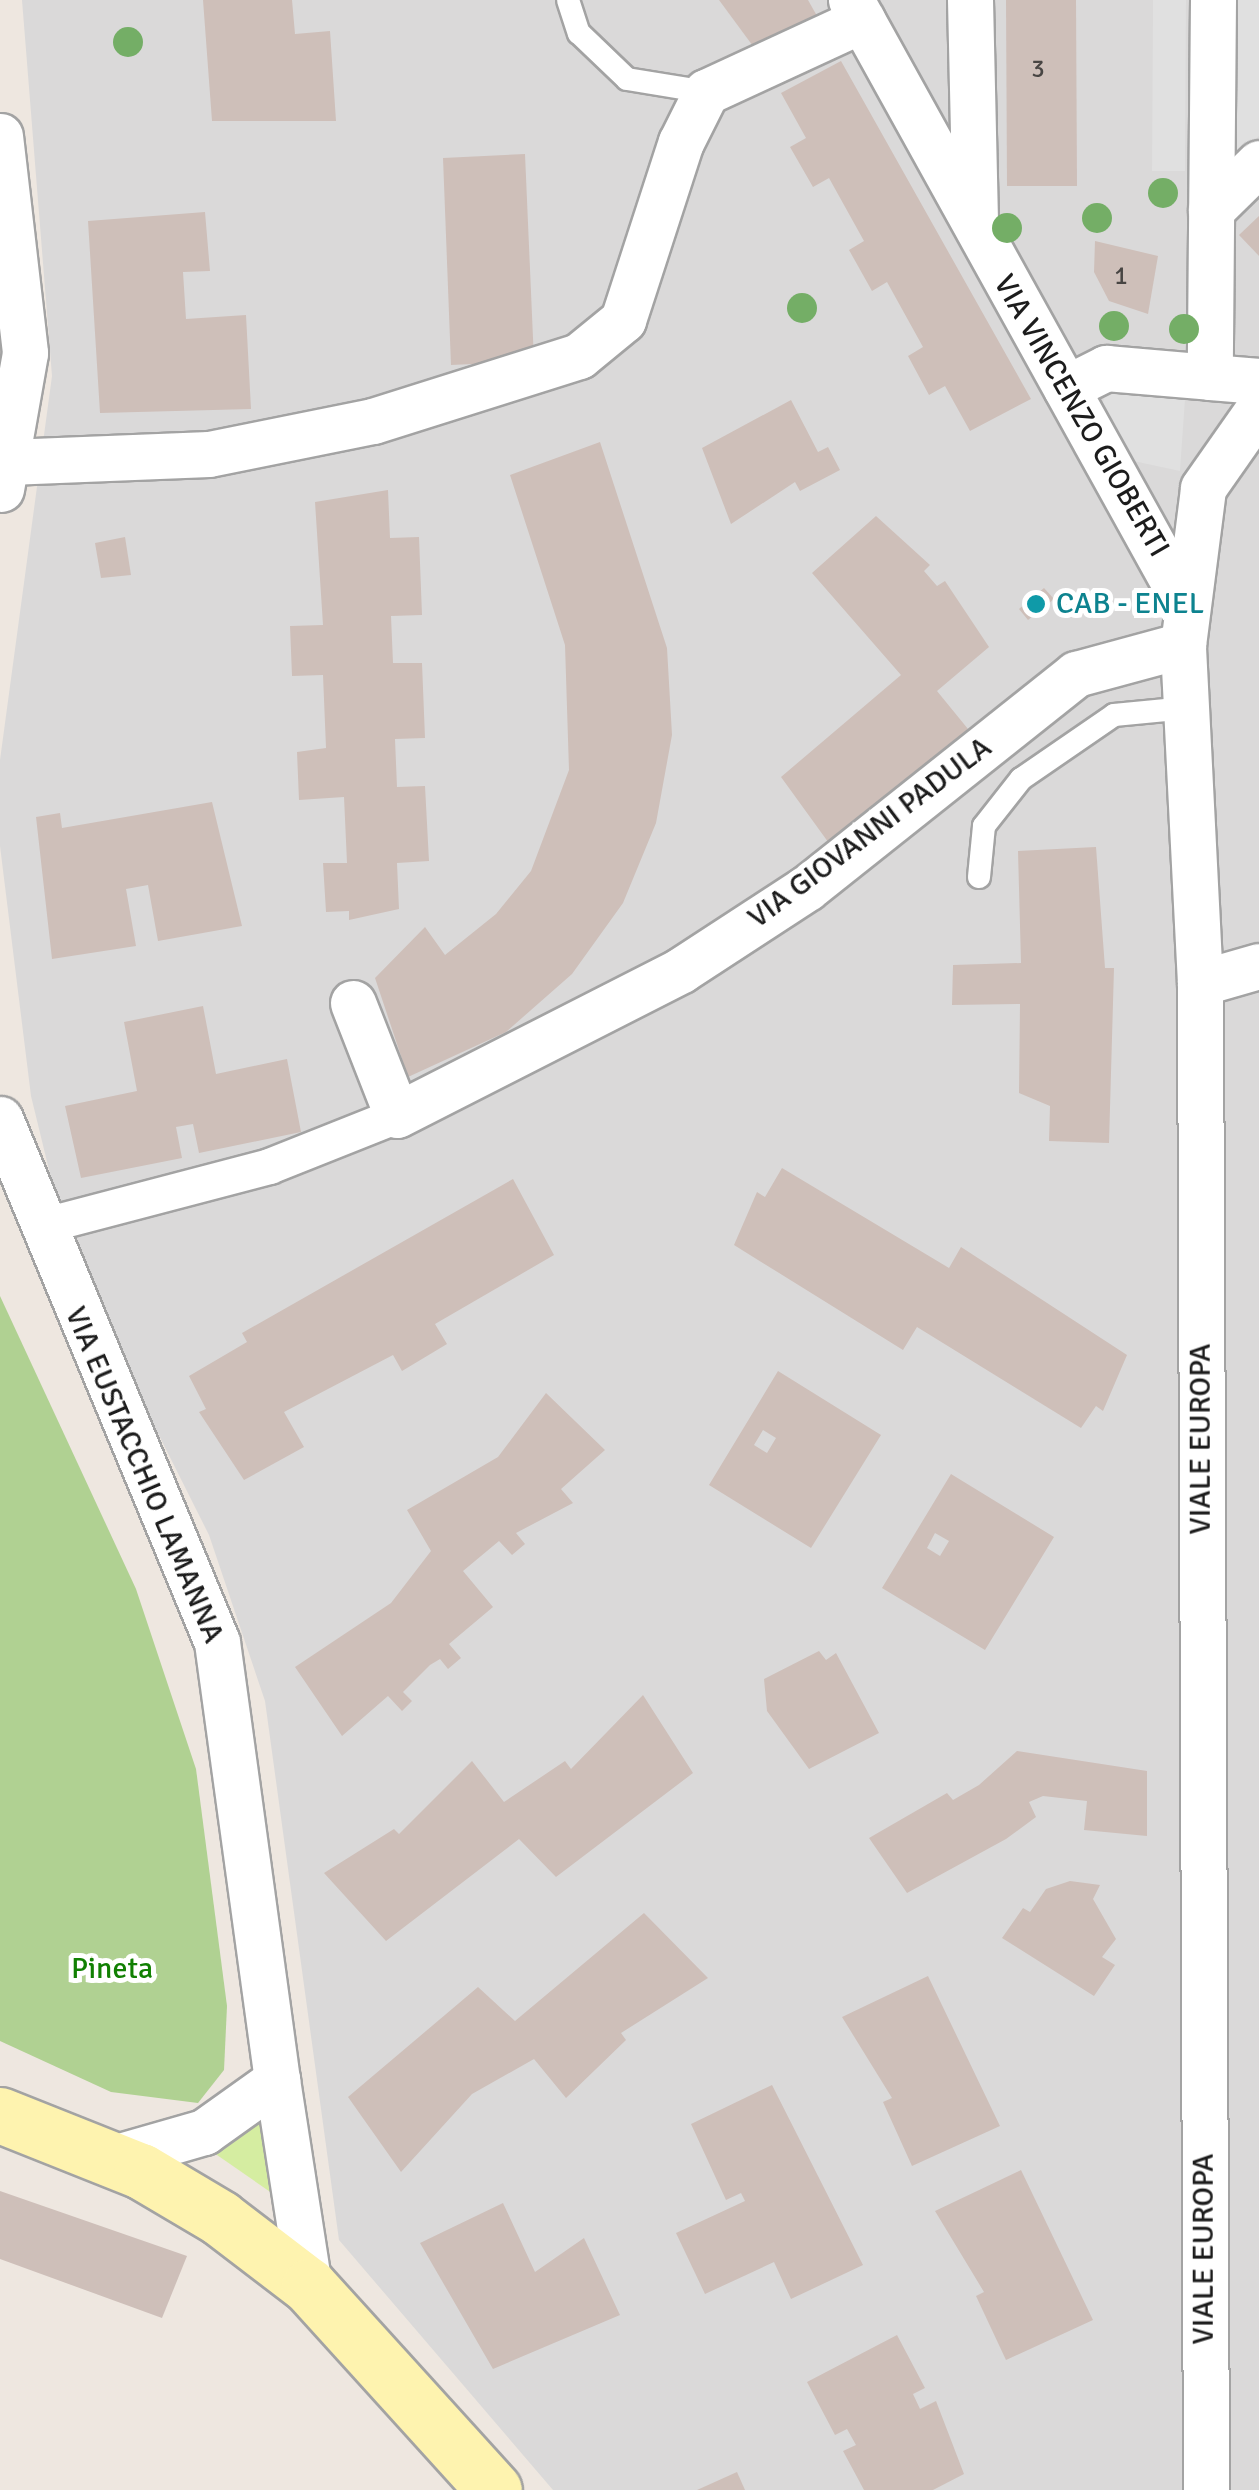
<!DOCTYPE html>
<style>
body{margin:0}
#map{position:relative;width:1259px;height:2490px;overflow:hidden;background:#eee7e0;font-family:Signika,sans-serif}
div>[style]{position:absolute}
.residential>*{inset:0;background:#dad9d9}
.grass>*{inset:0;background:#d5eda1}
.forest>*{inset:0;background:#b0d192}
.parking>*{inset:0;background:#e0e0e0}
.building>*{inset:0;background:#cebfb9}
.roads{filter:drop-shadow(2px 0 #a3a3a3) drop-shadow(-2px 0 #a3a3a3) drop-shadow(0 2px #a3a3a3) drop-shadow(0 -2px #a3a3a3)}
.service>*{height:22px;margin:-11px;padding:0 11px;transform-origin:11px;border-radius:11px;background:#fff}
.pedestrian>*{height:35px;margin:-17.5px;padding:0 17.5px;transform-origin:17.5px;border-radius:17.5px;background:#fff}
.minor>*{height:45px;margin:-22.5px;padding:0 22.5px;transform-origin:22.5px;border-radius:22.5px;background:#fff}
.secondary>*{height:55px;margin:-27.5px;padding:0 27.5px;transform-origin:27.5px;border-radius:27.5px;background:#fef3af}
.trees>*{width:30px;height:30px;margin:-15px;border-radius:50%;background:#74ae66}
.dots>*{width:28px;height:28px;translate:-50% -50%;box-sizing:border-box;border:5px solid #fff;border-radius:50%}
span{translate:-50% -50%;white-space:nowrap;text-align:center;line-height:1.15;-webkit-text-stroke:10px #fff;paint-order:stroke}
.number-label{font-size:25px;color:#484543}
.number-label span{-webkit-text-stroke-width:0}
.street-label{font-size:30px;color:#1c1c1c}
.culture-label{font-size:30px;color:#0d838f}
.left{translate:0 -50%;text-align:left}
.park-label{font-size:30px;color:#118003}
</style>
<div id="map">
<div class="residential">
<div style="clip-path:polygon(22px 0,1259px 0,1259px 2490px,553px 2490px,339px 2240px,265px 1701px,209px 1535px,71px 1260px,31px 1096px,0 846px,0 760px,52px 376px)"></div>
</div>
<div class="grass">
<div style="clip-path:polygon(260px 2117px,266px 2120px,279px 2198px,204px 2146px)"></div>
</div>
<div class="forest">
<div style="clip-path:polygon(0 1296px,136px 1589px,196px 1769px,227px 2006px,224px 2070px,198px 2103px,111px 2092px,0 2041px)"></div>
</div>
<div class="parking">
<div style="clip-path:polygon(1153px 0,1186px 0,1185px 171px,1152px 171px)"></div>
<div style="clip-path:polygon(1231px 0,1259px 0,1259px 136px,1232px 162px)"></div>
<div style="clip-path:polygon(1107px 387px,1185px 400px,1180px 471px,1129px 460px,1101px 410px)"></div>
</div>
<div class="building">
<div style="clip-path:polygon(203px 0,292px 0,295px 34px,330px 31px,336px 121px,212px 121px)"></div>
<div style="clip-path:polygon(719px 0,808px 0,821px 23px,761px 57px)"></div>
<div style="clip-path:polygon(1006px 0,1076px 0,1077px 186px,1007px 186px)"></div>
<div style="clip-path:polygon(841px 61px,1031px 399px,970px 431px,945px 386px,929px 395px,908px 356px,923px 347px,887px 282px,872px 291px,849px 250px,864px 241px,829px 178px,813px 187px,790px 147px,806px 138px,781px 93px)"></div>
<div style="clip-path:polygon(525px 154px,534px 361px,451px 365px,443px 158px)"></div>
<div style="clip-path:polygon(205px 212px,210px 271px,183px 272px,186px 319px,246px 315px,251px 409px,100px 413px,88px 221px)"></div>
<div style="clip-path:polygon(1259px 216px,1259px 256px,1239px 235px)"></div>
<div style="clip-path:polygon(1095px 241px,1158px 256px,1148px 314px,1109px 301px,1094px 272px)"></div>
<div style="clip-path:polygon(791px 400px,818px 452px,828px 447px,840px 470px,800px 491px,795px 482px,731px 524px,702px 448px)"></div>
<div style="clip-path:polygon(600px 442px,667px 648px,672px 735px,656px 823px,623px 903px,572px 974px,506px 1032px,408px 1077px,375px 978px,425px 927px,445px 955px,496px 914px,531px 871px,569px 770px,565px 645px,510px 475px)"></div>
<div style="clip-path:polygon(388px 490px,390px 538px,419px 537px,422px 615px,391px 616px,393px 663px,422px 663px,425px 738px,395px 739px,397px 787px,425px 786px,429px 861px,397px 863px,399px 909px,349px 920px,349px 911px,326px 912px,323px 863px,347px 863px,344px 797px,299px 800px,297px 752px,326px 748px,323px 675px,292px 676px,290px 626px,323px 625px,315px 502px)"></div>
<div style="clip-path:polygon(876px 516px,930px 565px,924px 571px,937px 586px,945px 581px,989px 647px,937px 691px,968px 729px,938px 754px,944px 760px,831px 846px,781px 777px,901px 675px,812px 573px)"></div>
<div style="clip-path:polygon(125px 537px,131px 575px,101px 578px,95px 543px)"></div>
<div style="clip-path:polygon(1044px 588px,1054px 599px,1028px 620px,1019px 609px)"></div>
<div style="clip-path:polygon(212px 802px,242px 926px,158px 941px,148px 885px,126px 889px,136px 946px,52px 959px,36px 817px,60px 813px,62px 828px)"></div>
<div style="clip-path:polygon(1096px 847px,1105px 968px,1114px 968px,1109px 1143px,1049px 1141px,1050px 1106px,1019px 1093px,1020px 1004px,952px 1005px,953px 965px,1021px 963px,1018px 851px)"></div>
<div style="clip-path:polygon(203px 1006px,216px 1074px,287px 1059px,301px 1132px,199px 1153px,193px 1124px,176px 1127px,182px 1158px,81px 1178px,65px 1106px,137px 1091px,124px 1022px)"></div>
<div style="clip-path:polygon(782px 1168px,949px 1268px,961px 1247px,1127px 1355px,1103px 1411px,1096px 1406px,1081px 1428px,917px 1327px,903px 1350px,734px 1245px,757px 1192px,765px 1197px)"></div>
<div style="clip-path:polygon(513px 1179px,554px 1255px,435px 1324px,447px 1344px,402px 1371px,393px 1355px,284px 1412px,304px 1447px,244px 1480px,199px 1412px,206px 1409px,189px 1376px,247px 1342px,242px 1333px)"></div>
<div style="clip-path:polygon(evenodd,778px 1371px,881px 1435px,811px 1548px,709px 1485px,778px 1371px,763px 1430px,776px 1438px,767px 1453px,754px 1445px,763px 1430px)"></div>
<div style="clip-path:polygon(546px 1393px,605px 1450px,561px 1489px,573px 1503px,516px 1533px,525px 1544px,512px 1555px,499px 1541px,463px 1571px,493px 1607px,449px 1644px,461px 1658px,448px 1669px,440px 1659px,430px 1665px,403px 1692px,412px 1701px,402px 1711px,388px 1696px,342px 1736px,295px 1667px,391px 1603px,431px 1551px,407px 1510px,498px 1457px)"></div>
<div style="clip-path:polygon(evenodd,951px 1474px,1054px 1537px,985px 1650px,882px 1588px,951px 1474px,935px 1533px,949px 1541px,940px 1556px,927px 1548px,935px 1533px)"></div>
<div style="clip-path:polygon(819px 1651px,826px 1660px,836px 1653px,879px 1733px,809px 1769px,767px 1711px,764px 1679px)"></div>
<div style="clip-path:polygon(643px 1695px,693px 1773px,556px 1877px,519px 1839px,386px 1941px,324px 1873px,394px 1829px,399px 1834px,472px 1761px,504px 1802px,565px 1761px,571px 1769px)"></div>
<div style="clip-path:polygon(1017px 1751px,1147px 1771px,1147px 1836px,1084px 1830px,1087px 1801px,1043px 1796px,1029px 1802px,1036px 1817px,1006px 1839px,907px 1893px,869px 1838px,947px 1793px,953px 1800px,979px 1785px)"></div>
<div style="clip-path:polygon(1070px 1881px,1100px 1885px,1093px 1899px,1116px 1939px,1102px 1957px,1115px 1965px,1094px 1996px,1002px 1938px,1023px 1908px,1030px 1912px,1046px 1889px)"></div>
<div style="clip-path:polygon(644px 1913px,708px 1978px,621px 2033px,626px 2040px,566px 2098px,534px 2059px,472px 2094px,401px 2172px,348px 2097px,478px 1987px,515px 2021px)"></div>
<div style="clip-path:polygon(928px 1976px,1000px 2126px,912px 2166px,883px 2102px,892px 2098px,842px 2017px)"></div>
<div style="clip-path:polygon(772px 2085px,863px 2265px,791px 2299px,774px 2262px,705px 2294px,676px 2233px,745px 2201px,741px 2193px,726px 2200px,691px 2124px)"></div>
<div style="clip-path:polygon(1021px 2170px,1093px 2320px,1006px 2360px,976px 2296px,984px 2292px,935px 2211px)"></div>
<div style="clip-path:polygon(0 2191px,187px 2256px,162px 2318px,0 2259px)"></div>
<div style="clip-path:polygon(503px 2203px,535px 2272px,584px 2238px,620px 2315px,493px 2369px,420px 2243px)"></div>
<div style="clip-path:polygon(897px 2335px,925px 2388px,913px 2394px,920px 2409px,936px 2401px,964px 2474px,933px 2490px,864px 2490px,843px 2451px,856px 2445px,847px 2429px,835px 2435px,807px 2382px)"></div>
<div style="clip-path:polygon(737px 2472px,745px 2490px,697px 2490px)"></div>
</div>
<div class="roads">
<div class="service">
<div style="left:568px;top:0;width:35px;rotate:72deg"></div>
<div style="left:579px;top:33px;width:66px;rotate:43.8deg"></div>
<div style="left:627px;top:79px;width:80px;rotate:9.3deg"></div>
<div style="left:979px;top:877px;width:51px;rotate:-84.4deg"></div>
<div style="left:984px;top:826px;width:60px;rotate:-51.8deg"></div>
<div style="left:1021px;top:779px;width:113px;rotate:-34.5deg"></div>
<div style="left:1114px;top:715px;width:73px;rotate:-5.5deg"></div>
</div>
<div class="pedestrian">
<div style="left:41px;top:1226px;width:236px;rotate:-14.7deg"></div>
<div style="left:269px;top:1166px;width:138px;rotate:-21.7deg"></div>
</div>
<div class="minor">
<div style="left:851px;top:0;width:689px;rotate:61.02deg"></div>
<div style="left:970px;top:0;width:218px;rotate:88.7deg"></div>
<div style="left:1213px;top:0;width:377px;rotate:90.5deg"></div>
<div style="left:1210px;top:377px;width:49px;rotate:4.7deg"></div>
<div style="left:0;top:136px;width:218px;rotate:83.4deg"></div>
<div style="left:25px;top:353px;width:138px;rotate:100deg"></div>
<div style="left:1211px;top:210px;width:67px;rotate:-44.4deg"></div>
<div style="left:1066px;top:388px;width:45px;rotate:-26.6deg"></div>
<div style="left:1106px;top:368px;width:104px;rotate:4.9deg"></div>
<div style="left:8px;top:462px;width:201px;rotate:-2.3deg"></div>
<div style="left:209px;top:454px;width:167px;rotate:-11.4deg"></div>
<div style="left:373px;top:421px;width:216px;rotate:-17.5deg"></div>
<div style="left:579px;top:356px;width:57px;rotate:-39.3deg"></div>
<div style="left:623px;top:320px;width:187px;rotate:-72deg"></div>
<div style="left:681px;top:142px;width:56px;rotate:-63.4deg"></div>
<div style="left:706px;top:92px;width:172px;rotate:-24.8deg"></div>
<div style="left:1200px;top:983px;width:61px;rotate:-16.1deg"></div>
<div style="left:353px;top:1003px;width:120px;rotate:68.6deg"></div>
<div style="left:397px;top:1115px;width:319px;rotate:-27deg"></div>
<div style="left:681px;top:970px;width:150px;rotate:-33.1deg"></div>
<div style="left:807px;top:888px;width:344px;rotate:-38.5deg"></div>
<div style="left:1076px;top:674px;width:111px;rotate:-15.2deg"></div>
<div style="left:0;top:1119px;width:566px;rotate:67.47deg"></div>
<div style="left:217px;top:1642px;width:442px;rotate:82.2deg"></div>
<div style="left:110px;top:2159px;width:98px;rotate:-16deg"></div>
<div style="left:204px;top:2132px;width:90px;rotate:-35.5deg"></div>
<div style="left:277px;top:2080px;width:208px;rotate:81.2deg"></div>
<div style="left:1206px;top:2490px;width:1507px;rotate:-90.23deg"></div>
<div style="left:1200px;top:983px;width:338px;rotate:-92.9deg"></div>
<div style="left:1183px;top:645px;width:158px;rotate:-82.7deg"></div>
<div style="left:1203px;top:488px;width:98px;rotate:-55deg"></div>
</div>
<div class="secondary">
<div style="left:0;top:2115px;width:152px;rotate:21.7deg"></div>
<div style="left:141px;top:2171px;width:92px;rotate:30.7deg"></div>
<div style="left:220px;top:2218px;width:112px;rotate:37.4deg"></div>
<div style="left:309px;top:2286px;width:275px;rotate:47.8deg"></div>
</div>
</div>
<div class="trees">
<div style="left:128px;top:42px"></div>
<div style="left:1163px;top:193px"></div>
<div style="left:1097px;top:218px"></div>
<div style="left:1007px;top:228px"></div>
<div style="left:802px;top:308px"></div>
<div style="left:1114px;top:326px"></div>
<div style="left:1184px;top:329px"></div>
</div>
<div class="dots">
<div style="left:1036px;top:604px;background:#0f9aa8"></div>
</div>
<div class="number-label">
<span style="left:1038px;top:69px">3</span>
<span style="left:1121px;top:276px">1</span>
</div>
<div class="street-label">
<span style="left:1081px;top:416px;rotate:60deg">VIA VINCENZO GIOBERTI</span>
<span style="left:870px;top:833px;rotate:-37deg">VIA GIOVANNI PADULA</span>
<span style="left:1201px;top:1439px;rotate:-90deg">VIALE EUROPA</span>
<span style="left:144px;top:1475px;rotate:67deg">VIA EUSTACCHIO LAMANNA</span>
<span style="left:1204px;top:2249px;rotate:-90deg">VIALE EUROPA</span>
</div>
<div class="culture-label">
<span class="left" style="left:1056px;top:604px">CAB - ENEL</span>
</div>
<div class="park-label">
<span style="left:112px;top:1969px">Pineta</span>
</div>
</div>
